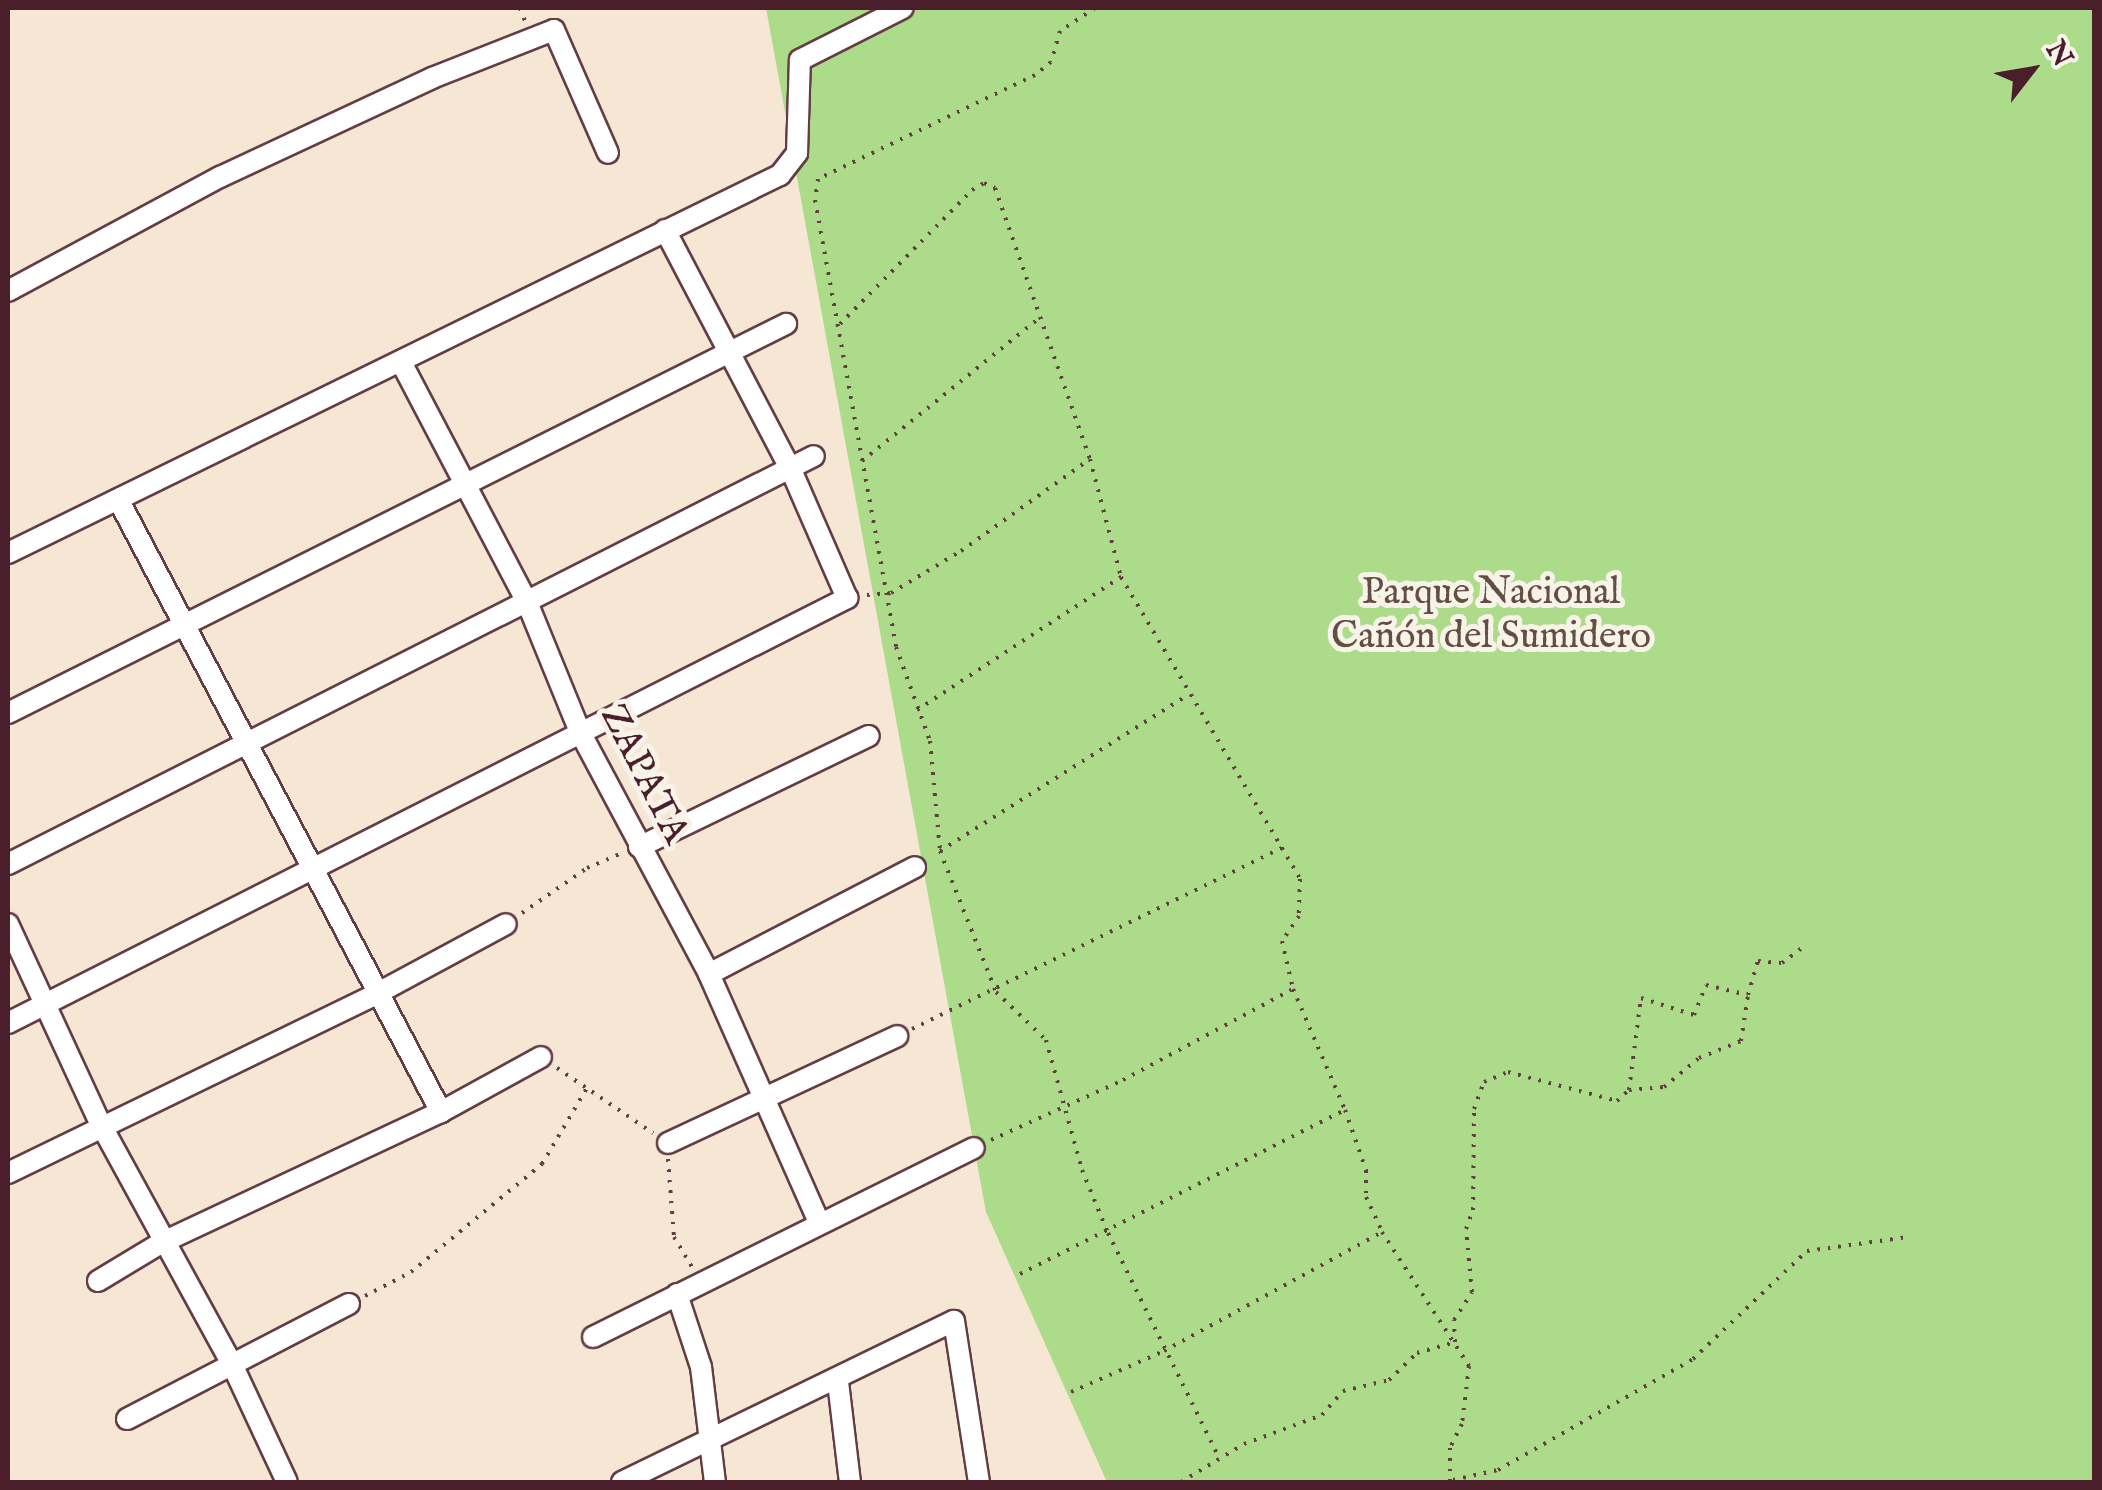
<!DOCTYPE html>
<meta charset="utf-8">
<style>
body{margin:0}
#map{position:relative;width:2102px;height:1490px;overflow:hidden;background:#f5e7d4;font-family:"IM FELL English",serif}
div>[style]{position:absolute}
.green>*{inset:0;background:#acdb89}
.path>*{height:4px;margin-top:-2px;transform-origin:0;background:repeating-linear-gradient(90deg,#643d44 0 2.5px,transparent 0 10.5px)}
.roads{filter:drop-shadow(2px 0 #643d44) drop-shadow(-2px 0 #643d44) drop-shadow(0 2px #643d44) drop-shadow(0 -2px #643d44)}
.minor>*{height:20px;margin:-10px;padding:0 10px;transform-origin:10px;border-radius:10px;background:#fff}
span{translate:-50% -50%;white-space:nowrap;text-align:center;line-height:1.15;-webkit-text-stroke:10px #f7f3e8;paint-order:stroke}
.park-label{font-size:38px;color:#624e42}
.street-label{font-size:38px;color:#4a1f2b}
.frame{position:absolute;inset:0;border:10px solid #4a1f2b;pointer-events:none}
.north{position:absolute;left:1982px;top:20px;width:100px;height:100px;-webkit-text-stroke:8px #f7f3e8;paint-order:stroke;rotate:59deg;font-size:28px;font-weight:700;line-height:40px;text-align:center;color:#4a1f2b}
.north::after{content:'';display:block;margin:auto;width:35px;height:45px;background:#4a1f2b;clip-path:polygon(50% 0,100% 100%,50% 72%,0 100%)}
</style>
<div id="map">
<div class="green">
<div style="clip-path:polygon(766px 8px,2094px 8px,2094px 1482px,1107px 1482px,986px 1212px)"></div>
</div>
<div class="path">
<div style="left:520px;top:8px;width:14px;rotate:69deg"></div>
<div style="left:1095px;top:8px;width:42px;rotate:146.7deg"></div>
<div style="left:1060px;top:31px;width:32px;rotate:106deg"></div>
<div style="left:1051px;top:62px;width:21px;rotate:141deg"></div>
<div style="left:1035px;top:75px;width:241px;rotate:154.4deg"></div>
<div style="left:818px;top:179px;width:21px;rotate:98deg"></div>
<div style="left:815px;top:200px;width:454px;rotate:79.7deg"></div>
<div style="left:896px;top:647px;width:100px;rotate:70.1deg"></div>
<div style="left:930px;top:741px;width:110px;rotate:84.8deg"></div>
<div style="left:940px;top:851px;width:152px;rotate:68.3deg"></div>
<div style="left:996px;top:992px;width:69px;rotate:43.8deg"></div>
<div style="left:1046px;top:1040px;width:135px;rotate:74.5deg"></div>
<div style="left:1082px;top:1170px;width:68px;rotate:67.6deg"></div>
<div style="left:1108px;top:1233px;width:251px;rotate:63.7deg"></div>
<div style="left:840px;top:324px;width:188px;rotate:-45.4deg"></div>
<div style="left:972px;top:190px;width:14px;rotate:-30deg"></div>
<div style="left:984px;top:183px;width:12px;rotate:24deg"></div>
<div style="left:995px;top:188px;width:287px;rotate:70.7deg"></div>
<div style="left:1090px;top:459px;width:122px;rotate:75.3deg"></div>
<div style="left:1121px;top:577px;width:351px;rotate:59.3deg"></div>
<div style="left:1300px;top:879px;width:37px;rotate:92deg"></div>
<div style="left:1299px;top:916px;width:30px;rotate:124deg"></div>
<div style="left:1282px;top:941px;width:49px;rotate:77.1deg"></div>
<div style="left:1293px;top:989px;width:132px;rotate:66.7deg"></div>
<div style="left:1345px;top:1110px;width:64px;rotate:70.7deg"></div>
<div style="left:1366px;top:1170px;width:27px;rotate:90deg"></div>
<div style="left:1366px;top:1197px;width:38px;rotate:65deg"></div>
<div style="left:1382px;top:1232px;width:160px;rotate:57deg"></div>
<div style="left:1469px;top:1366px;width:58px;rotate:96.9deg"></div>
<div style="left:1462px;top:1424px;width:27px;rotate:117deg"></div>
<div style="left:1450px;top:1448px;width:34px;rotate:90deg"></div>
<div style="left:862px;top:461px;width:225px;rotate:-38.9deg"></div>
<div style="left:867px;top:595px;width:24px;rotate:-5deg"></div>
<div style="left:891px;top:593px;width:82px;rotate:-31deg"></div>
<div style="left:961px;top:551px;width:158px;rotate:-35.5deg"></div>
<div style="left:917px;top:710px;width:244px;rotate:-33.1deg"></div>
<div style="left:940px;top:851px;width:291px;rotate:-32.2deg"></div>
<div style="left:522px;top:913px;width:79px;rotate:-34.7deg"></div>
<div style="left:587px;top:868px;width:36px;rotate:-23deg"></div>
<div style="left:912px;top:1029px;width:415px;rotate:-26.1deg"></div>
<div style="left:557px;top:1068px;width:116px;rotate:34.1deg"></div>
<div style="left:1629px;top:1090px;width:35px;rotate:-5deg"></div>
<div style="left:1664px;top:1087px;width:45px;rotate:-39.6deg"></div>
<div style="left:1699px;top:1058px;width:45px;rotate:-22deg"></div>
<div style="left:1741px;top:1041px;width:47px;rotate:-81.3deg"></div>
<div style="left:991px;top:1140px;width:145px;rotate:-24.4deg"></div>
<div style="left:1123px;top:1080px;width:191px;rotate:-28.2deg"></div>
<div style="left:668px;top:1159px;width:78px;rotate:85.6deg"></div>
<div style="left:674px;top:1237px;width:37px;rotate:59deg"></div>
<div style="left:1020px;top:1274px;width:364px;rotate:-26.8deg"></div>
<div style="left:365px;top:1296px;width:52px;rotate:-27.6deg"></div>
<div style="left:411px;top:1272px;width:170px;rotate:-39.5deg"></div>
<div style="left:542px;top:1164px;width:88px;rotate:-59.4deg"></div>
<div style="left:1455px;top:1342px;width:22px;rotate:-93deg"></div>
<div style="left:1454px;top:1320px;width:33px;rotate:-57deg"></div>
<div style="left:1472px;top:1292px;width:63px;rotate:-95.4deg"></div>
<div style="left:1466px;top:1229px;width:20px;rotate:-70deg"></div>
<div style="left:1473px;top:1210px;width:101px;rotate:-89.4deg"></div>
<div style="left:1474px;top:1109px;width:29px;rotate:-70deg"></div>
<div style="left:1484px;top:1082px;width:26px;rotate:-23deg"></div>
<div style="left:1508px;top:1072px;width:113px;rotate:14.9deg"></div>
<div style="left:1617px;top:1101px;width:16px;rotate:-43deg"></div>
<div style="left:1629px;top:1090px;width:93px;rotate:-82.6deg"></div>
<div style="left:1641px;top:998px;width:56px;rotate:17.8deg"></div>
<div style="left:1694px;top:1015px;width:32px;rotate:-68deg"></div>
<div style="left:1706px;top:985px;width:43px;rotate:13.4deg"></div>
<div style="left:1748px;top:995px;width:35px;rotate:-74deg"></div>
<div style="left:1758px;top:961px;width:24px;rotate:5deg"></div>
<div style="left:1782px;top:963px;width:26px;rotate:-37deg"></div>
<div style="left:1071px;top:1392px;width:102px;rotate:-23.8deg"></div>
<div style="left:1164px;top:1351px;width:248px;rotate:-28.6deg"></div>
<div style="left:1453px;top:1480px;width:46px;rotate:-12.5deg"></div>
<div style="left:1498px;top:1470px;width:224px;rotate:-29.6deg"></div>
<div style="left:1693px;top:1359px;width:157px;rotate:-43.5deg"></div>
<div style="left:1807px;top:1251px;width:102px;rotate:-7.9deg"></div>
<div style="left:1181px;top:1482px;width:74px;rotate:-31.1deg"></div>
<div style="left:1244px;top:1444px;width:83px;rotate:-20.4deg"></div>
<div style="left:1322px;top:1415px;width:32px;rotate:-49deg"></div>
<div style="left:1343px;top:1391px;width:47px;rotate:-13.4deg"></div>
<div style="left:1389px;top:1380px;width:39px;rotate:-44deg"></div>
<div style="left:1417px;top:1353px;width:40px;rotate:-16deg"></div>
</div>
<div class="roads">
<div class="minor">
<div style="left:8px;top:291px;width:241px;rotate:-28.3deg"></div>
<div style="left:220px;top:177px;width:234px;rotate:-25deg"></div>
<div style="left:432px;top:78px;width:131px;rotate:-21.5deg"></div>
<div style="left:554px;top:30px;width:134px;rotate:66.3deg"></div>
<div style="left:401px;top:362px;width:271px;rotate:62.3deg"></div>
<div style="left:527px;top:602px;width:140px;rotate:67.8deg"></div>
<div style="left:580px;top:732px;width:274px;rotate:61.9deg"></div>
<div style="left:709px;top:974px;width:271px;rotate:66.1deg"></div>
<div style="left:118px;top:499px;width:693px;rotate:62.21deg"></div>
<div style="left:8px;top:553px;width:860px;rotate:-26.09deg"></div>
<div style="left:780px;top:175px;width:28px;rotate:-52deg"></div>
<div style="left:797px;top:153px;width:93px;rotate:-88.2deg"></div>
<div style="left:800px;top:60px;width:115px;rotate:-26.8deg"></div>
<div style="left:8px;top:713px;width:870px;rotate:-26.57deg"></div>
<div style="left:639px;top:847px;width:255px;rotate:-25.8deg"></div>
<div style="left:8px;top:864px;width:903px;rotate:-26.85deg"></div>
<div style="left:8px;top:924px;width:219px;rotate:65.2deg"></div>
<div style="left:100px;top:1123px;width:273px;rotate:61.3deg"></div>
<div style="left:231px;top:1362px;width:132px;rotate:65deg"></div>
<div style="left:709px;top:974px;width:232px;rotate:-27.4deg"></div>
<div style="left:8px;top:1023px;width:941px;rotate:-26.86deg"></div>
<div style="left:847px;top:598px;width:140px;rotate:-113.6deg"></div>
<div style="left:791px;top:470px;width:271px;rotate:-117.7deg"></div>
<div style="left:668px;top:1143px;width:253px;rotate:-25deg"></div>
<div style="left:8px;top:1173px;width:411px;rotate:-25.9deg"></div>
<div style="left:378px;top:993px;width:145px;rotate:-28.3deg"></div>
<div style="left:98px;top:1281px;width:74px;rotate:-31.1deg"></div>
<div style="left:161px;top:1243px;width:309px;rotate:-25.1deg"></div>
<div style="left:441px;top:1112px;width:114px;rotate:-28.8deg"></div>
<div style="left:677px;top:1294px;width:77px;rotate:71.8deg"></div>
<div style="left:701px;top:1367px;width:116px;rotate:83.1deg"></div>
<div style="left:593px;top:1337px;width:425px;rotate:-26.4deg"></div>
<div style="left:838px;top:1382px;width:101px;rotate:83.2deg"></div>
<div style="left:127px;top:1419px;width:250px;rotate:-27.4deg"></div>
<div style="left:622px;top:1482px;width:369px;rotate:-25.9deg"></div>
<div style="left:954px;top:1321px;width:163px;rotate:81.2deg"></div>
</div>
</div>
<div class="park-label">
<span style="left:1491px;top:616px">Parque Nacional<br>Cañón del Sumidero</span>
</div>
<div class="street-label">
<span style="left:643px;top:775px;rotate:63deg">ZAPATA</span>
</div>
<div class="frame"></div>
<div class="north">N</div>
</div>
